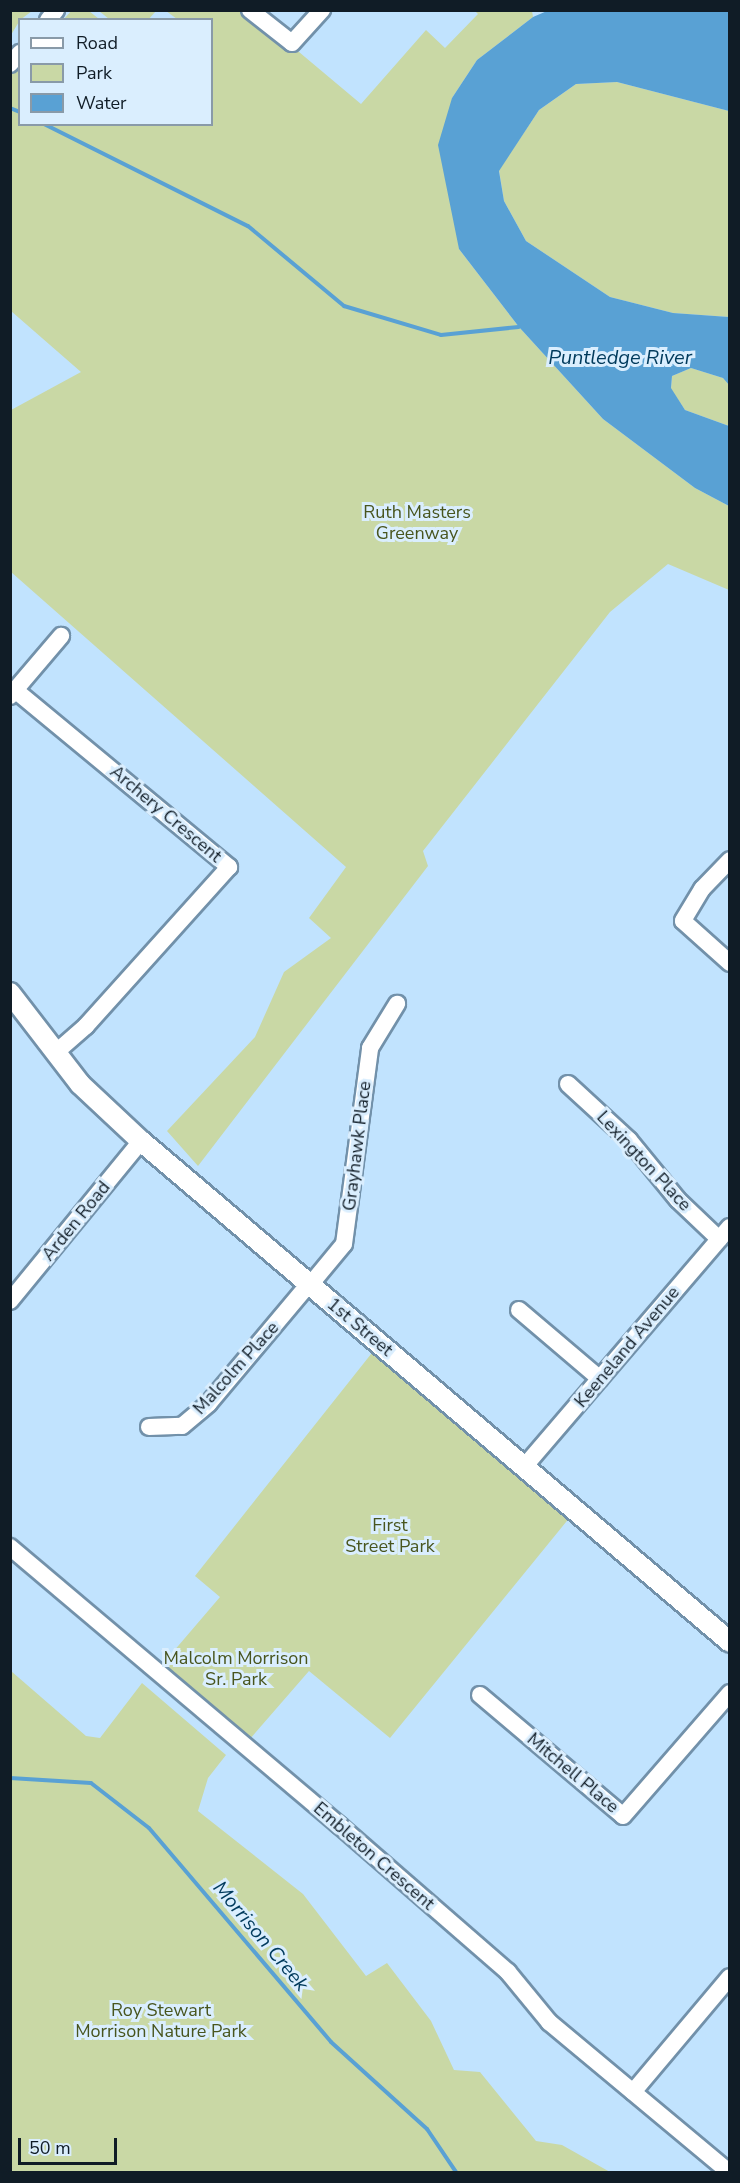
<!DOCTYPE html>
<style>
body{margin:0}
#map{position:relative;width:740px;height:2183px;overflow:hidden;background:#c1e3fe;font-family:"Nunito Sans",sans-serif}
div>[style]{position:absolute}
.green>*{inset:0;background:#c9d8a5}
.water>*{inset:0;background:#59a1d4}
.stream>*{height:4px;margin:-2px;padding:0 2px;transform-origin:2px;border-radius:2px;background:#59a1d4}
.roads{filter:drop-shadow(2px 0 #7291aa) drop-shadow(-2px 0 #7291aa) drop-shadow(0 2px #7291aa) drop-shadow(0 -2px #7291aa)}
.minor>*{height:16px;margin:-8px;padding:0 8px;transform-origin:8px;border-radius:8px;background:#fff}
.tertiary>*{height:20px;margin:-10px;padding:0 10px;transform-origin:10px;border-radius:10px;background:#fff}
span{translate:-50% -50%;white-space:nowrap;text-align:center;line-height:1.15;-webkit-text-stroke:6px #daeefe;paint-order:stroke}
.park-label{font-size:18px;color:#48551e}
.street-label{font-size:18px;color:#101c26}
.water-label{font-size:20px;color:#003a5c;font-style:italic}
.frame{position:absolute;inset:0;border:12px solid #101c26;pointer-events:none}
.legend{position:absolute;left:18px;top:18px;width:195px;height:108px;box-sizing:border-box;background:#daeefe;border:2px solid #899aa8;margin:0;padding:8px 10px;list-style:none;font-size:18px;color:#101c26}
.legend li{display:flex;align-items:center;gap:12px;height:30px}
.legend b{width:30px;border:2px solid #899aa8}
.scale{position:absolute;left:18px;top:2138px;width:99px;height:27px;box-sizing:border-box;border:3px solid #101c26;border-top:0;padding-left:8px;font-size:18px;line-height:21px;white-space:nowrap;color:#101c26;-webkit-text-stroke:4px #daeefe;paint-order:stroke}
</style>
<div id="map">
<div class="green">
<div style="clip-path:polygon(11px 10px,32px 11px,20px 20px,11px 35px)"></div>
<div style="clip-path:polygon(72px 10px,89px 11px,99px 19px,64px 19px)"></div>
<div style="clip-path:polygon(99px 11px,156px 11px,148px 20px,109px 19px)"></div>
<div style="clip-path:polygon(166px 11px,250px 11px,361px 104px,426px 30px,445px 48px,478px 14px,475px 11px,532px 11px,533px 17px,477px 60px,452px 98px,459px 249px,519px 327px,603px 419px,695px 488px,729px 506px,729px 590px,668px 564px,610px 612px,423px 851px,428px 866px,198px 1166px,167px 1131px,255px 1037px,284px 972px,331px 938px,309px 918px,346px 867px,11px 572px,11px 410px,81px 372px,11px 311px,10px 64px,19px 53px,20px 124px,212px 124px,212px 20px,177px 19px)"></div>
<div style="clip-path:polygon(617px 82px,729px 111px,729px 317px,673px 313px,610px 297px,526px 241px,504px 201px,499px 170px,539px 110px,576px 84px)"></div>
<div style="clip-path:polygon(691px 368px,723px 378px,729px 385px,729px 426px,685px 410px,671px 389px,672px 376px)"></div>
<div style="clip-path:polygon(379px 1344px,575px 1511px,390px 1738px,309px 1671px,249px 1740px,161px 1666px,220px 1597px,195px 1576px)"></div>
<div style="clip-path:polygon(11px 1671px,86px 1736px,100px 1738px,142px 1683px,226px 1755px,208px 1778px,198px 1811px,303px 1894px,366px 1976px,387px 1963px,431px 2021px,454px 2070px,480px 2072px,536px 2141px,562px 2145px,610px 2172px,11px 2172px)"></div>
</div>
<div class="water">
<div style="clip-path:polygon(547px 11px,729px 11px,729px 111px,617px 82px,576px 84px,539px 110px,499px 171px,504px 201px,526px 241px,610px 297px,673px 313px,729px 317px,729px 385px,723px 378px,691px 368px,672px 376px,671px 388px,685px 410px,729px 426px,729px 506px,695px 488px,603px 419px,519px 327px,459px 249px,438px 145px,452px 98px,477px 60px,533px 17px)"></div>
</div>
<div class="stream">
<div style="left:10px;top:108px;width:11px;rotate:22deg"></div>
<div style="left:44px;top:124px;width:228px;rotate:26.6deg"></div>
<div style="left:248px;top:226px;width:125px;rotate:39.8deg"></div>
<div style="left:344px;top:306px;width:101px;rotate:16.6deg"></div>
<div style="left:441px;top:335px;width:78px;rotate:-5.9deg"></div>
<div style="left:10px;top:1778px;width:81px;rotate:3.5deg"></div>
<div style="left:91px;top:1783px;width:73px;rotate:37.8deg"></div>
<div style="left:149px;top:1828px;width:281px;rotate:49.6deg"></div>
<div style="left:331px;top:2042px;width:130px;rotate:42.2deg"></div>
<div style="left:427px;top:2129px;width:52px;rotate:56deg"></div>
</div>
<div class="roads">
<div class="minor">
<div style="left:250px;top:10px;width:53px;rotate:38.2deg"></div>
<div style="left:292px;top:43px;width:45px;rotate:-47.7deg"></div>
<div style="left:48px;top:20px;width:13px;rotate:-51deg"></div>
<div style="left:10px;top:64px;width:15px;rotate:-48deg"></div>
<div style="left:15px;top:690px;width:278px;rotate:39.6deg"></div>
<div style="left:229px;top:867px;width:214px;rotate:132deg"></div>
<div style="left:86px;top:1026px;width:41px;rotate:138.9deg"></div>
<div style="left:10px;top:696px;width:79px;rotate:-49.6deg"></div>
<div style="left:730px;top:860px;width:40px;rotate:134deg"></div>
<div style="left:702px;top:889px;width:37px;rotate:121deg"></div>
<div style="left:683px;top:921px;width:63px;rotate:41.8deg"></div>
<div style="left:568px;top:1084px;width:83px;rotate:42.6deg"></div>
<div style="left:629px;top:1140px;width:77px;rotate:50.8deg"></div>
<div style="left:678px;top:1200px;width:57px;rotate:43.6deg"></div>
<div style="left:310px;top:1285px;width:53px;rotate:-50.3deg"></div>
<div style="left:344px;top:1244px;width:198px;rotate:-82.4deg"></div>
<div style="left:370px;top:1048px;width:52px;rotate:-58.5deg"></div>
<div style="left:10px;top:1301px;width:207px;rotate:-50.7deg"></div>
<div style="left:519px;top:1310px;width:106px;rotate:40.4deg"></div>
<div style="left:149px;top:1427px;width:33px;rotate:-2deg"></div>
<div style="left:182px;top:1426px;width:35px;rotate:-40deg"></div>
<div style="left:209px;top:1403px;width:155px;rotate:-50deg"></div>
<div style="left:524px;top:1467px;width:316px;rotate:-49.4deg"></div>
<div style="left:10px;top:1547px;width:431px;rotate:40.2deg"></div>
<div style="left:339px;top:1825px;width:224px;rotate:41deg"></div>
<div style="left:508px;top:1972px;width:65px;rotate:50.6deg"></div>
<div style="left:549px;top:2022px;width:234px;rotate:39.8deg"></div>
<div style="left:480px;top:1695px;width:187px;rotate:40.2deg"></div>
<div style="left:623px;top:1816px;width:163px;rotate:-49deg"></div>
<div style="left:633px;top:2092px;width:150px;rotate:-49.9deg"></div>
</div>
<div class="tertiary">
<div style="left:10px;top:993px;width:115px;rotate:52.4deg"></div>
<div style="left:80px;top:1084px;width:83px;rotate:43.1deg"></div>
<div style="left:141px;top:1141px;width:773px;rotate:40.38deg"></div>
</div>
</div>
<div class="park-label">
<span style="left:417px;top:523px">Ruth Masters<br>Greenway</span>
<span style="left:390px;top:1536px">First<br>Street Park</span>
<span style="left:236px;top:1669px">Malcolm Morrison<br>Sr. Park</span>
<span style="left:161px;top:2021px">Roy Stewart<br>Morrison Nature Park</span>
</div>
<div class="street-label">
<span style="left:166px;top:814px;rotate:40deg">Archery Crescent</span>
<span style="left:357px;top:1146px;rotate:-83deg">Grayhawk Place</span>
<span style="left:644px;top:1161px;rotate:47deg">Lexington Place</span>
<span style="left:76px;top:1221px;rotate:-51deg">Arden Road</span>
<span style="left:360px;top:1327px;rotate:40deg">1st Street</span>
<span style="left:627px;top:1347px;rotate:-50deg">Keeneland Avenue</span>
<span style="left:236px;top:1368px;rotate:-48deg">Malcolm Place</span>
<span style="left:573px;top:1773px;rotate:40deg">Mitchell Place</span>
<span style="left:374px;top:1856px;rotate:41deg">Embleton Crescent</span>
</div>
<div class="water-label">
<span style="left:620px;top:357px">Puntledge River</span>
<span style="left:261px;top:1936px;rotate:50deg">Morrison Creek</span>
</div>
<div class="frame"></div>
<ul class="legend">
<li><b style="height:8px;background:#fff"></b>Road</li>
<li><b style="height:16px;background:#c9d8a5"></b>Park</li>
<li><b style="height:16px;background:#59a1d4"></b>Water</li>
</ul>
<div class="scale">50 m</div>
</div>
